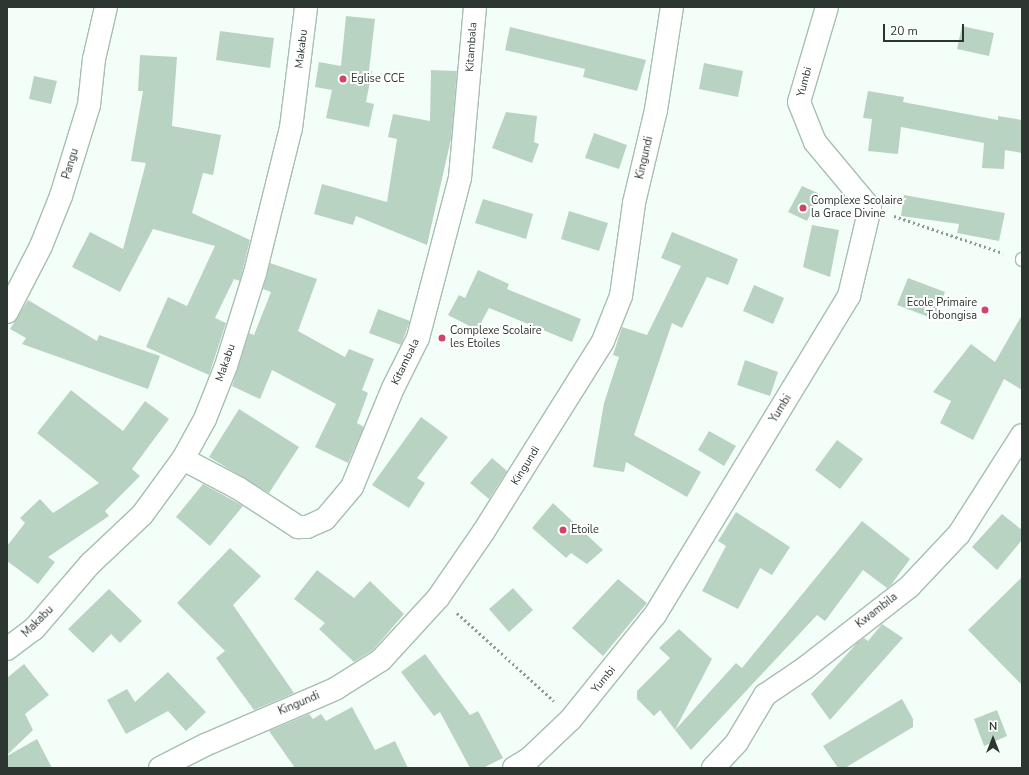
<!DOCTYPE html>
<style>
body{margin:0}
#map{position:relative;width:1029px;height:775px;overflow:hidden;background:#f4fef8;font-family:"Nunito Sans",sans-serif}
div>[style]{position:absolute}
.building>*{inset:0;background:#b9d3c3}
.path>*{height:2.5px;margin-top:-1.25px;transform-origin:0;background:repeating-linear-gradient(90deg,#8f9993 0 2px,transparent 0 5px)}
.roads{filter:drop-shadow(1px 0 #a6bfb0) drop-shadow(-1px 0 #a6bfb0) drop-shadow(0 1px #a6bfb0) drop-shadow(0 -1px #a6bfb0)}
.service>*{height:12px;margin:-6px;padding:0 6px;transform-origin:6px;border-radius:6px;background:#fff}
.minor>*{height:22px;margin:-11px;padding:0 11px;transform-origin:11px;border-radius:11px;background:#fff}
.dots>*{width:11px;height:11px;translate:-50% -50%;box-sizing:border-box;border:2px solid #fff;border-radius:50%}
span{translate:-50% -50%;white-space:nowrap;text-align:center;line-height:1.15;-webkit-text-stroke:4px #fff;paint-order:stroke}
.street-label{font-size:11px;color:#2d3731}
.poi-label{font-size:11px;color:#2d3731}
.left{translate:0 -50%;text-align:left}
.right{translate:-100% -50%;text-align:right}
.frame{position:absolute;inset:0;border:8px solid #2d3731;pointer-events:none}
.north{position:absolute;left:973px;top:719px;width:40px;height:40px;-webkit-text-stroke:3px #fff;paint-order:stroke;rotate:0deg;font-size:11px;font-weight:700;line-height:16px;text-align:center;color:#2d3731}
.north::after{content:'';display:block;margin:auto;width:14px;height:18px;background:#2d3731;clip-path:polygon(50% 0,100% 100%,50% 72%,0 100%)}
.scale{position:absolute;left:883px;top:24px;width:81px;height:18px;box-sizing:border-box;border:2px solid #2d3731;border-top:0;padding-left:5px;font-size:12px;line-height:14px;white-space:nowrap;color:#2d3731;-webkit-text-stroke:3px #fff;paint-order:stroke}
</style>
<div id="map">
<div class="building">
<div style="clip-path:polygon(346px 16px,375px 19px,369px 71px,372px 71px,366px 102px,374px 104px,369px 127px,326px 118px,332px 90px,315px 87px,319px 62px,341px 66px)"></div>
<div style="clip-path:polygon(962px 26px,994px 33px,989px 56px,957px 49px)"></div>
<div style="clip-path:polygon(510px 27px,646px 60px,637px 91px,583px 77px,585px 69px,505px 50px)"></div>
<div style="clip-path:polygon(220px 31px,274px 38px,270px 68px,216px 60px)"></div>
<div style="clip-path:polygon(140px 55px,177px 57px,172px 126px,221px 135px,213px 175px,203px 173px,192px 213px,250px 240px,240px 281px,234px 279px,215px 318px,226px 323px,209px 375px,146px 347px,168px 297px,187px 306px,215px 246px,153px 229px,120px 292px,72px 267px,90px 232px,123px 249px,146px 163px,131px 161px,143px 91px,138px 91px)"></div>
<div style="clip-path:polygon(704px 63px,743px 71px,738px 97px,699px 89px)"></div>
<div style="clip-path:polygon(431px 70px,457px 71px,451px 139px,427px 245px,356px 216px,353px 225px,314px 214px,322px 184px,387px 202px,397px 139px,388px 137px,393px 114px,430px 121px)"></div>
<div style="clip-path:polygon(34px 76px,57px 81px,51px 104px,29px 99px)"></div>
<div style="clip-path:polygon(868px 91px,904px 97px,903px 102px,998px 120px,998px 116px,1022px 120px,1022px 153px,1005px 150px,1004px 169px,982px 168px,984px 143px,901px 127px,898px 154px,868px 151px,872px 119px,863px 118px)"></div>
<div style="clip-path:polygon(506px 112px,537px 116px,534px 142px,539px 144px,532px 163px,492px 148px)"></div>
<div style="clip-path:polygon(594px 133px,627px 145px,619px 169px,585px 158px)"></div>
<div style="clip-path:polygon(802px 186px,820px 194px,807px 221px,788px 212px)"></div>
<div style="clip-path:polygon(904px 195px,1005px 213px,999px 241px,957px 233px,959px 224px,901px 216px)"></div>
<div style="clip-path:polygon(483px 199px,533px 214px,526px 239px,475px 223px)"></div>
<div style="clip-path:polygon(569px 211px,608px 223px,599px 251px,561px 239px)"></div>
<div style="clip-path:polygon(812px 225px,839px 230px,830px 277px,803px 267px)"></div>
<div style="clip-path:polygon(672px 232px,738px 259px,728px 285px,707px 277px,682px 328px,672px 323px,634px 435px,701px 472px,687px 497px,626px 462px,624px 472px,593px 467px,604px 403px,619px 357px,613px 355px,622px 327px,647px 335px,681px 266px,661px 258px)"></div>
<div style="clip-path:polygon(270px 263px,317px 279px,298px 331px,345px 357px,349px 349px,374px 359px,362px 390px,368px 393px,357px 423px,364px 427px,348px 463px,315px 447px,336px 404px,272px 370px,260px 399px,232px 386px,249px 333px,254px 335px,271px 292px,263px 289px)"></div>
<div style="clip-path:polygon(478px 270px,509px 284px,507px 289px,581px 319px,572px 342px,489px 308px,477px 330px,448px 315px,459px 295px,465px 298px)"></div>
<div style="clip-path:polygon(908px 278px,945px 292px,934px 319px,897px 305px)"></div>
<div style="clip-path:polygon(754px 285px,784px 298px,773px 324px,743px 311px)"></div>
<div style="clip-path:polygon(28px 300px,97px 341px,99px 335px,160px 356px,148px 389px,22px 344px,26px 338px,10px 329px)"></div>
<div style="clip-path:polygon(378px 309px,410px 321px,401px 345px,369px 333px)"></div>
<div style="clip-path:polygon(1022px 315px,1022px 390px,1004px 379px,973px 440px,940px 423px,951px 401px,933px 392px,971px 344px,995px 362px)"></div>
<div style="clip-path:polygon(745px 360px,778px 372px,770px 396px,737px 385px)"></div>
<div style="clip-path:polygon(71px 390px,123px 431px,145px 401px,169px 419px,132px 469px,140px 476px,105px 511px,109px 516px,48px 557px,55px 562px,38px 584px,7px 561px,7px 546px,25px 523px,20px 518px,40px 499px,53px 513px,99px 483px,37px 433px)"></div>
<div style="clip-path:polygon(239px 409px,299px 447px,269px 493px,209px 457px)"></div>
<div style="clip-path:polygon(421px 417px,448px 437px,417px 478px,425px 483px,409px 508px,372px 485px)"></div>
<div style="clip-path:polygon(709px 431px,736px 446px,724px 466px,698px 450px)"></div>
<div style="clip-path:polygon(837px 440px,863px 459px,840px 489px,815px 470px)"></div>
<div style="clip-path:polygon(492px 458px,507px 471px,489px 499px,470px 483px)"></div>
<div style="clip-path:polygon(203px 484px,243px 506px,210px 546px,176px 517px)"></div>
<div style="clip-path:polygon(553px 503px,603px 550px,587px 564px,571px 553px,566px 558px,532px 528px)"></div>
<div style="clip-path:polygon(736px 512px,790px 547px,772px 575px,760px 568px,738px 609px,702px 591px,726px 546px,718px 541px)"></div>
<div style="clip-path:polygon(1002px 514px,1022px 530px,1022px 540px,997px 570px,972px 547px)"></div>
<div style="clip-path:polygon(862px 521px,910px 559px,891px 585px,887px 588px,863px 570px,825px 621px,817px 615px,691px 750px,675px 730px,736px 663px,742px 668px)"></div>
<div style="clip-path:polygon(230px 548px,261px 576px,233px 605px,294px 693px,254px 710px,216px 658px,225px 651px,177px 603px)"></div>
<div style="clip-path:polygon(317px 570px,354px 598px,370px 581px,404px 614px,373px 650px,354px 662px,319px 629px,325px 623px,294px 599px)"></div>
<div style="clip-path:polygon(1022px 577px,1022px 685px,968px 630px)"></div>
<div style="clip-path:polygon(618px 579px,647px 603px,603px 656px,572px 628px)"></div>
<div style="clip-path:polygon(513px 588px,533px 610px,509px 632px,489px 609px)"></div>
<div style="clip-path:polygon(109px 589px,142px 621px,120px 643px,111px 634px,93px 653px,68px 629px)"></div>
<div style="clip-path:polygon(882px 624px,903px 638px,830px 720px,811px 694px,857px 643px,864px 638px,868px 641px)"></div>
<div style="clip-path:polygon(679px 629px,712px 659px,675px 730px,660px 710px,654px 716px,637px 699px,637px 691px,670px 658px,659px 648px)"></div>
<div style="clip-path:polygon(425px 654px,470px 715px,478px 711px,503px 758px,483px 768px,470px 768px,440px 712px,434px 716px,401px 672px)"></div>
<div style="clip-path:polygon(24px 664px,49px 695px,25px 714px,33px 730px,7px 755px,7px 678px)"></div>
<div style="clip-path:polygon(168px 672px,206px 712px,186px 731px,168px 711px,126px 734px,107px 700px,127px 689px,135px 702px)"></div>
<div style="clip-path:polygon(902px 699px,913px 719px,913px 727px,845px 768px,838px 768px,823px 746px)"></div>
<div style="clip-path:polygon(352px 707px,375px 750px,395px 741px,408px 768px,295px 768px,269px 731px,309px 714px,313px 719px,321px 714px,326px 721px)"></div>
<div style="clip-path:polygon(997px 710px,1007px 736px,984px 746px,974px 719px)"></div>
<div style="clip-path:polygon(37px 739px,52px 768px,7px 768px,7px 756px)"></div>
</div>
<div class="path">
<div style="left:894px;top:216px;width:115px;rotate:18.7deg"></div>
<div style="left:457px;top:613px;width:131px;rotate:42.2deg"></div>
</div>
<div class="roads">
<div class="service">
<div style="left:1022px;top:260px;width:1px;rotate:-90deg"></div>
</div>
<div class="minor">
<div style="left:7px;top:312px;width:74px;rotate:-62.7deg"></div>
<div style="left:41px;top:246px;width:54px;rotate:-68.2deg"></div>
<div style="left:61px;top:196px;width:95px;rotate:-72.9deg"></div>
<div style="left:89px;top:105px;width:46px;rotate:-83.8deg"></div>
<div style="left:94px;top:59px;width:53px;rotate:-77deg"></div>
<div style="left:183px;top:459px;width:62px;rotate:27.8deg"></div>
<div style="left:238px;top:488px;width:72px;rotate:33deg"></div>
<div style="left:298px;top:527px;width:9px"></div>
<div style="left:307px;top:527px;width:20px;rotate:-24deg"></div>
<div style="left:325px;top:519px;width:42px;rotate:-49.8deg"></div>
<div style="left:352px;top:487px;width:107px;rotate:-67.5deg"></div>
<div style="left:393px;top:388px;width:56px;rotate:-63.4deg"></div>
<div style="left:418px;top:338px;width:165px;rotate:-75.3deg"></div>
<div style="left:460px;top:178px;width:172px;rotate:-85deg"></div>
<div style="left:7px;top:649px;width:34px;rotate:-37deg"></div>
<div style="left:34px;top:629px;width:86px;rotate:-49.3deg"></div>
<div style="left:90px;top:564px;width:71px;rotate:-43.3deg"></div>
<div style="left:142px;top:515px;width:69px;rotate:-53.8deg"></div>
<div style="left:183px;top:459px;width:46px;rotate:-61.2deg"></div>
<div style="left:205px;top:419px;width:57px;rotate:-68.4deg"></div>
<div style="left:226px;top:366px;width:97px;rotate:-72.7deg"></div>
<div style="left:255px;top:273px;width:149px;rotate:-76.1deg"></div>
<div style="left:291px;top:128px;width:122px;rotate:-82.9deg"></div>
<div style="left:160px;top:768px;width:51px;rotate:-27.1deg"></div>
<div style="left:205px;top:745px;width:142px;rotate:-23.3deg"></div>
<div style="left:335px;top:689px;width:54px;rotate:-32.2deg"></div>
<div style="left:381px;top:660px;width:84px;rotate:-47.4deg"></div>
<div style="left:438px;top:598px;width:81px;rotate:-55.5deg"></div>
<div style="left:484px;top:531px;width:224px;rotate:-57.9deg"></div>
<div style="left:603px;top:341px;width:48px;rotate:-68.2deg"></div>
<div style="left:621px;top:296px;width:94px;rotate:-82deg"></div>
<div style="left:634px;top:203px;width:96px;rotate:-76.7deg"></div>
<div style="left:656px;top:110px;width:104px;rotate:-81.2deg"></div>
<div style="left:514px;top:768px;width:17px;rotate:-31deg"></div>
<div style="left:529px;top:759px;width:58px;rotate:-43.6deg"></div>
<div style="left:571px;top:719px;width:134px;rotate:-51.1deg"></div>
<div style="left:655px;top:615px;width:373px;rotate:-58.7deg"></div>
<div style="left:849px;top:296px;width:90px;rotate:-76.6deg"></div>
<div style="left:870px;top:208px;width:86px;rotate:-129.8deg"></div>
<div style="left:815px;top:142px;width:43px;rotate:-111.8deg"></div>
<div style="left:799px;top:102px;width:99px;rotate:-73.6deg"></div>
<div style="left:713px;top:768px;width:35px;rotate:-47deg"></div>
<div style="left:737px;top:742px;width:55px;rotate:-59.2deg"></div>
<div style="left:765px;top:695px;width:48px;rotate:-34deg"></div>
<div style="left:805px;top:668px;width:132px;rotate:-37.9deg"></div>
<div style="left:909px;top:587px;width:73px;rotate:-46.7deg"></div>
<div style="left:959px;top:534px;width:117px;rotate:-57.5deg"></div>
</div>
</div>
<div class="dots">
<div style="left:343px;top:79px;background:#d24367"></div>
<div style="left:803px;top:208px;background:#d24367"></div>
<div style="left:985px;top:310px;background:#d24367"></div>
<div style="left:442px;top:338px;background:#d24367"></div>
<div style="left:563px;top:530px;background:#d24367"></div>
</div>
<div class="street-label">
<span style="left:472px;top:47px;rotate:-86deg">Kitambala</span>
<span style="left:302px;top:49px;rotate:-83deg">Makabu</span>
<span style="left:805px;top:82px;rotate:-75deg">Yumbi</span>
<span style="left:645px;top:158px;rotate:-77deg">Kingundi</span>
<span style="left:71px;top:164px;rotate:-73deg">Pangu</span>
<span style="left:406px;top:362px;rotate:-64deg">Kitambala</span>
<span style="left:226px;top:363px;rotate:-71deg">Makabu</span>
<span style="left:781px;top:409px;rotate:-58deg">Yumbi</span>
<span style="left:526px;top:466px;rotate:-58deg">Kingundi</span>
<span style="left:877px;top:611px;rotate:-38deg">Kwambila</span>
<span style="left:38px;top:622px;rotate:-45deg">Makabu</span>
<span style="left:604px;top:680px;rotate:-50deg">Yumbi</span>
<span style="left:299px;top:704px;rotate:-23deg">Kingundi</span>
</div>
<div class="poi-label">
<span class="left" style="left:351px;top:79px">Eglise CCE</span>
<span class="left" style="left:811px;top:208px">Complexe Scolaire<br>la Grace Divine</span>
<span class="right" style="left:977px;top:310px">Ecole Primaire<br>Tobongisa</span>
<span class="left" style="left:450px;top:338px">Complexe Scolaire<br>les Etoiles</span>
<span class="left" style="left:571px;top:530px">Etoile</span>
</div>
<div class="frame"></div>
<div class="north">N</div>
<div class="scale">20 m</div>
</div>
